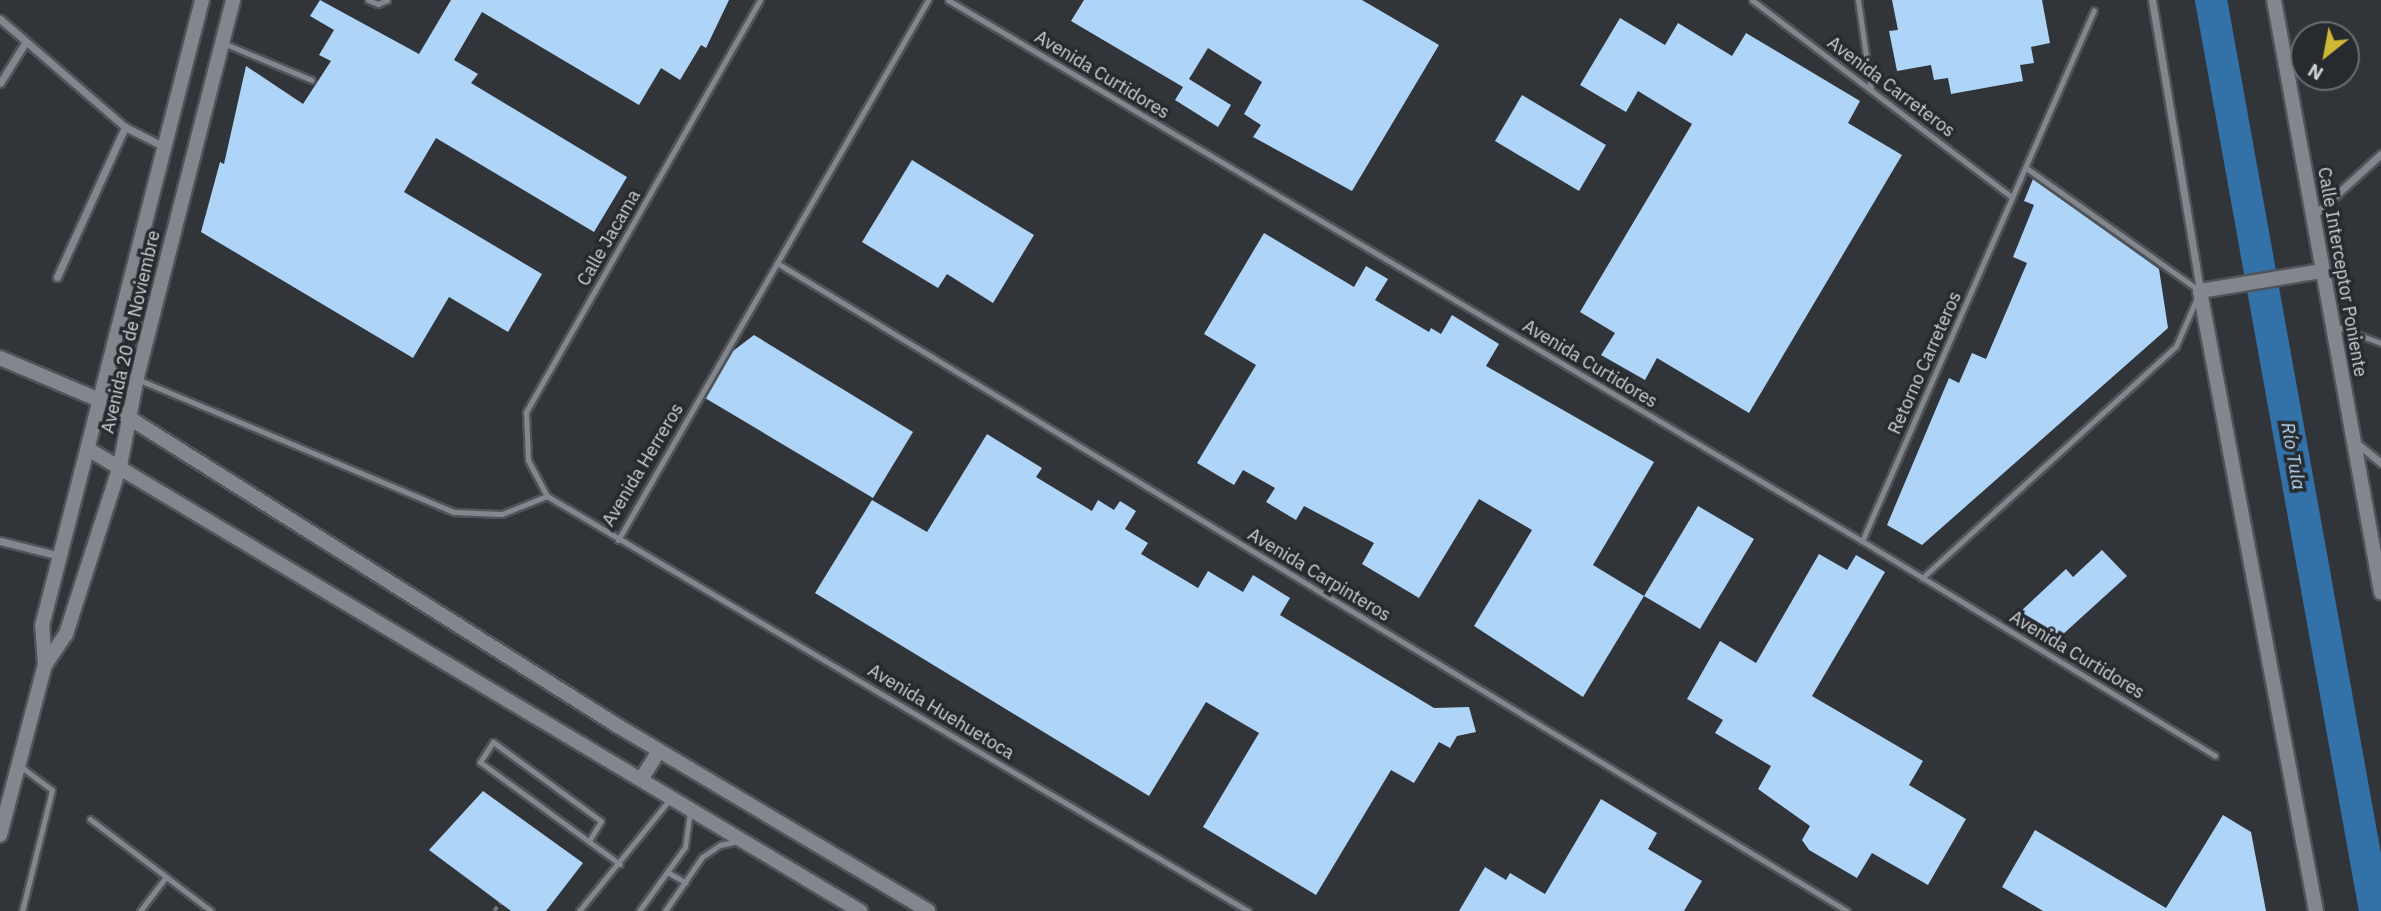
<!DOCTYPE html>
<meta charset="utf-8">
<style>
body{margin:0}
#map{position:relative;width:2381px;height:911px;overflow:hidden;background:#31353a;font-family:"IBM Plex Sans",sans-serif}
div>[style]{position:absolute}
.river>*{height:32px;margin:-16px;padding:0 16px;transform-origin:16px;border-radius:16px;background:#3371a9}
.building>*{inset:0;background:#aed4f8}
.path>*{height:3.5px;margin-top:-1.75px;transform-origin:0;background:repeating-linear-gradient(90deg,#707377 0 5px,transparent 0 8.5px)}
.roads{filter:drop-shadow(2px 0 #505357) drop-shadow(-2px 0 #505357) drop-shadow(0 2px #505357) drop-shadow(0 -2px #505357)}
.service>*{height:5px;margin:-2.5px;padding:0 2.5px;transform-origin:2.5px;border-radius:2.5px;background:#82878d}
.minor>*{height:7px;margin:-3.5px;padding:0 3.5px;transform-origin:3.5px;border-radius:3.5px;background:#82878d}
.secondary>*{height:14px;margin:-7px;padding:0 7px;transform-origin:7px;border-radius:7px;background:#82878d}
span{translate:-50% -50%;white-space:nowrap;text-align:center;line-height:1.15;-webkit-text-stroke:7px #272b30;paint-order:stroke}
.street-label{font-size:18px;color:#cfd2d4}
.water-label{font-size:19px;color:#bbdbfb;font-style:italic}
.north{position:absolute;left:2290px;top:21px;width:70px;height:70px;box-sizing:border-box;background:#272b30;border:2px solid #6a6e72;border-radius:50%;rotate:211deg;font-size:19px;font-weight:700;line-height:28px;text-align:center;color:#cfd2d4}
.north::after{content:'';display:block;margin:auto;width:24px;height:32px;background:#d0b836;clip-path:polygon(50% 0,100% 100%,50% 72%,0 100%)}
</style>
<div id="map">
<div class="river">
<div style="left:2211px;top:0;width:926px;rotate:79.79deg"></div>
</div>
<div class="building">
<div style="clip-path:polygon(320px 0,419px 54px,451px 0,729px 0,706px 48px,701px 45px,680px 80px,661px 68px,639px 105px,482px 12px,454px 60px,478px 74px,471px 83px,627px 177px,594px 232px,436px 138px,404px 192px,542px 274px,508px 332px,449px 297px,413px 358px,201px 232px,220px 162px,224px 164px,246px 66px,303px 104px,331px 61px,319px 55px,334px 30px,310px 16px)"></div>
<div style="clip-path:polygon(1084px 0,1362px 0,1439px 45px,1352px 191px,1253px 137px,1261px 125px,1244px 114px,1262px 82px,1208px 48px,1189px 79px,1231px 105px,1218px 127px,1175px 100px,1183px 87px,1071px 21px)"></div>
<div style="clip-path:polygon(1892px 0,2042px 0,2050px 43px,2031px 47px,2034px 63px,2020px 65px,2023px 81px,1951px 94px,1948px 78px,1934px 80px,1931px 65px,1897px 71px,1889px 31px,1898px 30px)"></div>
<div style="clip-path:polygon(1620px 18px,1665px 45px,1678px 23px,1732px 56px,1746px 33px,1860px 101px,1848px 123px,1902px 155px,1749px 413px,1657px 358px,1645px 380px,1601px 355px,1615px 333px,1580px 312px,1692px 124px,1638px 91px,1626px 112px,1580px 85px)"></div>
<div style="clip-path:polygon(1522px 95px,1606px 145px,1579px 191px,1495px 141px)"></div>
<div style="clip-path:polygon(912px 160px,1034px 235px,993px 303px,947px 274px,938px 288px,862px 242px)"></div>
<div style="clip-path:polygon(2033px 179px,2159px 269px,2168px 328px,1922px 545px,1887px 525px,1949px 378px,1959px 383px,1972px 353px,1986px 359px,2027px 263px,2013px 257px,2034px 205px,2024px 201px)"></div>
<div style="clip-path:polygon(1264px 233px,1354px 287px,1366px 266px,1388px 279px,1375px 300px,1429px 332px,1431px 328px,1441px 334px,1452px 315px,1499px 344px,1486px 366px,1654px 462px,1593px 565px,1644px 596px,1583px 697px,1474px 626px,1532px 530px,1479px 499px,1419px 598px,1362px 564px,1374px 543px,1304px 506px,1296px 520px,1266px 502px,1275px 488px,1243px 470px,1234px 485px,1197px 463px,1256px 365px,1204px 334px)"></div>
<div style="clip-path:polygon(754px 335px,913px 432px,873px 498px,705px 398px,733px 351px)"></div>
<div style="clip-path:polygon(987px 434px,1042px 468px,1036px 477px,1092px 511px,1098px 500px,1114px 510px,1120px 501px,1136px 511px,1125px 529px,1148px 543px,1141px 554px,1198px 588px,1208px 571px,1243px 592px,1253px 575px,1290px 598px,1280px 615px,1434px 708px,1469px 707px,1476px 732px,1457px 736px,1450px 748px,1439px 742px,1414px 783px,1391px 770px,1316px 895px,1203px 827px,1259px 733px,1206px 702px,1149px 796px,815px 593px,872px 500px,927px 532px)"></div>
<div style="clip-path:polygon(1698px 506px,1754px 539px,1700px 629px,1644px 596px)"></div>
<div style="clip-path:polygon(2102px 550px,2127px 576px,2061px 636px,2020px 612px,2066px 569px,2073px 577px)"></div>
<div style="clip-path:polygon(1819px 554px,1847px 570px,1856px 555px,1885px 572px,1812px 696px,1923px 761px,1909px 785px,1966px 819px,1928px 885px,1872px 853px,1857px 878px,1809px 850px,1802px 840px,1810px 826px,1758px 789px,1771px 766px,1715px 733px,1723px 720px,1687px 699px,1720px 641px,1756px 663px)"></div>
<div style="clip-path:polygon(483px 791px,583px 863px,546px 911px,511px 911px,429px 850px)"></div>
<div style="clip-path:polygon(1601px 799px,1657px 833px,1648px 849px,1702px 881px,1684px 911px,1459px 911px,1485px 867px,1506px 880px,1510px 873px,1545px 894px)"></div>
<div style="clip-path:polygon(2223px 815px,2251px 832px,2266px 911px,2043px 911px,2002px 887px,2035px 830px,2166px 908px)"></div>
</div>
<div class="path">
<div style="left:494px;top:911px;width:10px;rotate:-53deg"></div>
</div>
<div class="roads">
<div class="service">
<div style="left:368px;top:0;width:11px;rotate:22deg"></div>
<div style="left:378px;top:4px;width:10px;rotate:-24deg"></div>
<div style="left:760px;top:0;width:474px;rotate:119.6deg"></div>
<div style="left:526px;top:412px;width:48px;rotate:87.6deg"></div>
<div style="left:528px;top:460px;width:41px;rotate:62.2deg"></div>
<div style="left:547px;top:496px;width:815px;rotate:30.63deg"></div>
<div style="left:948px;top:0;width:1062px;rotate:30.62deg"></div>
<div style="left:1862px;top:541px;width:413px;rotate:31.3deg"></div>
<div style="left:1752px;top:0;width:326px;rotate:37.2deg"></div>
<div style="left:1858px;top:0;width:91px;rotate:81.8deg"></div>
<div style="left:223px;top:43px;width:96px;rotate:22.6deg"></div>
<div style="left:777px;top:263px;width:1251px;rotate:31.2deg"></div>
<div style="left:2335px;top:326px;width:49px;rotate:20.3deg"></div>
<div style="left:111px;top:368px;width:372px;rotate:22.8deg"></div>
<div style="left:454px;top:512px;width:48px;rotate:2.4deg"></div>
<div style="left:502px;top:514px;width:48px;rotate:-21.8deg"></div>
<div style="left:618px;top:540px;width:623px;rotate:-60.14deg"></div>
<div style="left:1862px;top:541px;width:579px;rotate:-66.4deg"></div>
<div style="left:1922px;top:578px;width:344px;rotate:-42.4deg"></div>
<div style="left:2176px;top:346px;width:60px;rotate:-66.4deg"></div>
<div style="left:2200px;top:291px;width:214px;rotate:-144.7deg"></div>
<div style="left:20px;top:766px;width:40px;rotate:37deg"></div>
<div style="left:52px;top:790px;width:125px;rotate:103.9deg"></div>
<div style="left:90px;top:819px;width:152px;rotate:37.2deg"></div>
<div style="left:589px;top:841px;width:23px;rotate:-59deg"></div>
<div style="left:601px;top:821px;width:134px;rotate:-143.8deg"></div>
<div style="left:493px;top:742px;width:24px;rotate:123deg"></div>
<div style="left:480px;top:762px;width:173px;rotate:36.1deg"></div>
<div style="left:667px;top:872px;width:21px;rotate:29deg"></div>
<div style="left:140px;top:911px;width:43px;rotate:-52.6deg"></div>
<div style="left:579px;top:911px;width:144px;rotate:-50.9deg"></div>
<div style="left:639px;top:911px;width:79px;rotate:-54.3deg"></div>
<div style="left:685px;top:847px;width:34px;rotate:-82deg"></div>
<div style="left:665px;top:911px;width:65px;rotate:-55.6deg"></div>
<div style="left:702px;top:857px;width:22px;rotate:-34deg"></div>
<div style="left:720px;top:845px;width:18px;rotate:-13deg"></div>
</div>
<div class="minor">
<div style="left:2152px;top:0;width:295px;rotate:80.6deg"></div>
<div style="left:0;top:19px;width:165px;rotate:40.8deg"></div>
<div style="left:125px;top:127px;width:42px;rotate:26.6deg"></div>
<div style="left:0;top:83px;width:47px;rotate:-58deg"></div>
<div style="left:2313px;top:216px;width:92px;rotate:-42.4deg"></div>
<div style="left:57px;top:277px;width:165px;rotate:-65.6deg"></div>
<div style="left:2354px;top:441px;width:35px;rotate:39deg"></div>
<div style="left:0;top:541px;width:62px;rotate:14deg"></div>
</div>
<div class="secondary">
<div style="left:2274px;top:0;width:602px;rotate:79.75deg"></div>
<div style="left:0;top:358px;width:113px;rotate:22.9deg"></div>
<div style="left:104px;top:402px;width:608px;rotate:32.23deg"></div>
<div style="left:618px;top:726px;width:361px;rotate:30.8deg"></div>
<div style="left:88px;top:449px;width:900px;rotate:30.9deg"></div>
<div style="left:45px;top:665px;width:37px;rotate:-56deg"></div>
<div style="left:66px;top:634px;width:176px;rotate:-72.2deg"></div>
<div style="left:120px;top:466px;width:91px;rotate:-79.2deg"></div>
<div style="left:137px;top:377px;width:389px;rotate:-75.7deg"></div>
<div style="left:642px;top:778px;width:32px;rotate:-58deg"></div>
<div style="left:0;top:835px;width:176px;rotate:-75.2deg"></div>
<div style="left:45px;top:665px;width:39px;rotate:-94deg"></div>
<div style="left:42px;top:626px;width:646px;rotate:-75.66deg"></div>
<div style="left:2316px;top:911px;width:631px;rotate:-100.6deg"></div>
<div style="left:2200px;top:291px;width:124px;rotate:-9.3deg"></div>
</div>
</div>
<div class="street-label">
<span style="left:1102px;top:75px;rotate:31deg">Avenida Curtidores</span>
<span style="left:1891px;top:87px;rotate:37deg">Avenida Carreteros</span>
<span style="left:609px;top:238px;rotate:-60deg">Calle Jacama</span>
<span style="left:2342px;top:272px;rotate:80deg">Calle Interceptor Poniente</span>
<span style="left:131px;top:332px;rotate:-77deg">Avenida 20 de Noviembre</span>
<span style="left:1925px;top:363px;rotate:-66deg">Retorno Carreteros</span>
<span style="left:1590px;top:364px;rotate:31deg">Avenida Curtidores</span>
<span style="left:643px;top:465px;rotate:-59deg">Avenida Herreros</span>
<span style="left:1319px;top:575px;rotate:31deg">Avenida Carpinteros</span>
<span style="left:2077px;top:655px;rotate:31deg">Avenida Curtidores</span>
<span style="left:941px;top:712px;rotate:31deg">Avenida Huehuetoca</span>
</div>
<div class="water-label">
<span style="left:2293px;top:456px;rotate:80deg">Río Tula</span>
</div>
<div class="north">N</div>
</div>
